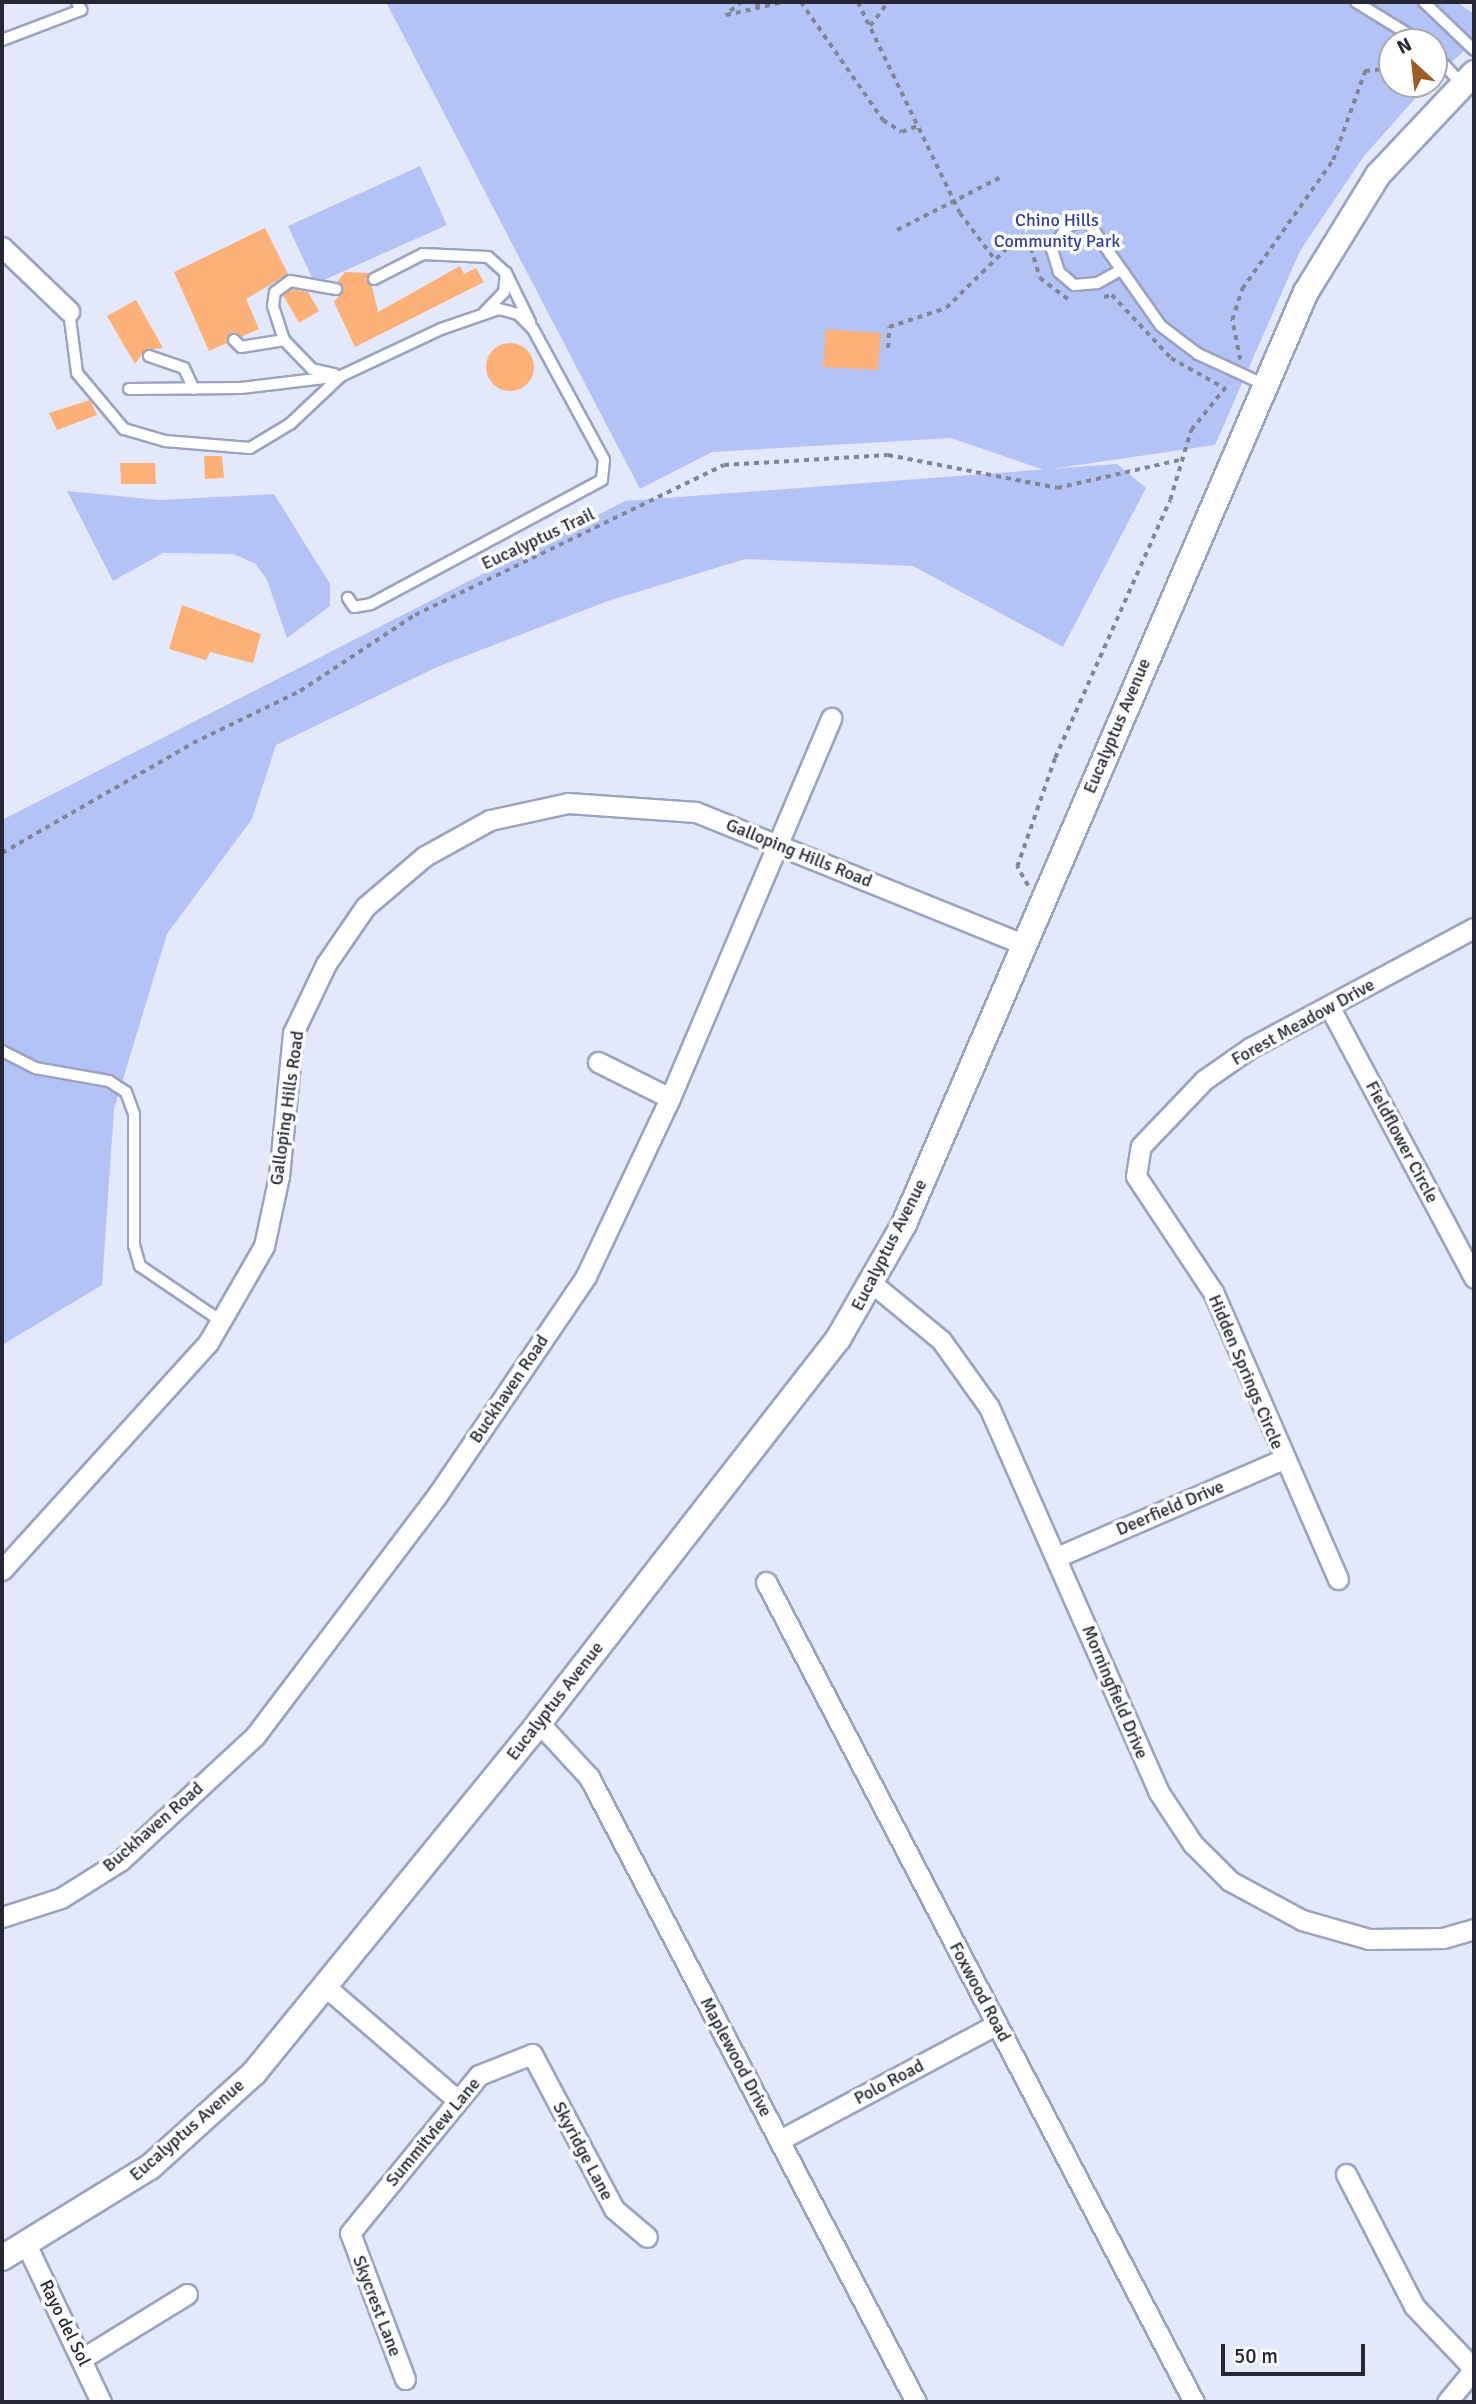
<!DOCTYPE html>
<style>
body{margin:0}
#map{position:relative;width:1476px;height:2404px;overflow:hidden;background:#e3e9fb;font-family:Signika,sans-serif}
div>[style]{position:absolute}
.green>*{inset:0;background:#b3c3f6}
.building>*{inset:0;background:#fdb077}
.round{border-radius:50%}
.path>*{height:3.5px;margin-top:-1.75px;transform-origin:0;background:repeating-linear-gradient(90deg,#818695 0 5px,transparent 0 10px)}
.roads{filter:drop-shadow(2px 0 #9aa3c0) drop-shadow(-2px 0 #9aa3c0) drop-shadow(0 2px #9aa3c0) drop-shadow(0 -2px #9aa3c0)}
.service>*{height:10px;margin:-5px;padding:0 5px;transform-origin:5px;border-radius:5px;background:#fff}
.minor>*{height:19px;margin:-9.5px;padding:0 9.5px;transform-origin:9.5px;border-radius:9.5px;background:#fff}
.tertiary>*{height:24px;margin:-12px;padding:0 12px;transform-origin:12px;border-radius:12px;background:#fff}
span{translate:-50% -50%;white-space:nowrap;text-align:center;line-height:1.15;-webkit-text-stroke:7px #fff;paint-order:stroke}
.park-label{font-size:18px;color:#33439c}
.street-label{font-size:18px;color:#252834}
.frame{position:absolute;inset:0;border:4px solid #252834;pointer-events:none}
.north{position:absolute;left:1378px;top:28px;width:70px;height:70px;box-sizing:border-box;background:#fff;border:2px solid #a8a9ae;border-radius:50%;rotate:333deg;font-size:19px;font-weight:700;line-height:28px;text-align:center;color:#252834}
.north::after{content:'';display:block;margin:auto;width:24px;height:32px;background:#9d5c26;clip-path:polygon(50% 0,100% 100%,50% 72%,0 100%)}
.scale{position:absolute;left:1221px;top:2344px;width:144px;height:32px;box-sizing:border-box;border:4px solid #252834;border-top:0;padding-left:9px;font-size:21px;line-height:24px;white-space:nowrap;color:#252834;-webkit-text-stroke:5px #fff;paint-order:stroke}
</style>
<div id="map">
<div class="green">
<div style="clip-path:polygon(386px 2px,1457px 2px,1474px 14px,1474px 42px,1434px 78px,1434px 42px,1392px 42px,1392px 84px,1428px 84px,1364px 156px,1300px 251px,1215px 445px,1044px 470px,951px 438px,712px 452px,640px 489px)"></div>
<div style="clip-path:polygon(420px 166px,447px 225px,315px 284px,288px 226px)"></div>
<div style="clip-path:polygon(1117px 464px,1146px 488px,1063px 647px,913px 566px,745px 559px,608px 601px,437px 667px,276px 745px,252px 819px,167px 934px,114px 1109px,102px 1285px,2px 1345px,2px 820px,625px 501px)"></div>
<div style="clip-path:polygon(67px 491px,159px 500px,274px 494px,330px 584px,330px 606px,287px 638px,267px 580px,256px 564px,233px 554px,163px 553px,113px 581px)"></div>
</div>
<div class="building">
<div style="clip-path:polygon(265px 228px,288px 274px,246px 299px,259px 329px,241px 337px,231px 333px,227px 343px,209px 351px,174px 272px)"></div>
<div style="clip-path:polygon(460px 266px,464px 274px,476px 268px,484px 282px,355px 347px,334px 302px,343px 291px,337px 282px,345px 272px,369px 273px,378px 312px)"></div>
<div style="clip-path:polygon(292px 289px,308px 292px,319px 311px,299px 323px,283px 295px)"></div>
<div style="clip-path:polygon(136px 300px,163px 348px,145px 350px,135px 364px,107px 316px)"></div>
<div style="clip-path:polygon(826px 329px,881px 333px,878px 370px,823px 367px)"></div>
<div class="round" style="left:486px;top:343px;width:48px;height:48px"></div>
<div style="clip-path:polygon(90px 400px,97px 415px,57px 430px,49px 413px)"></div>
<div style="clip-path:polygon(204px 456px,222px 456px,224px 478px,205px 479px)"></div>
<div style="clip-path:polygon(120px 463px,155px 463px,156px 484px,121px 484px)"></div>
<div style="clip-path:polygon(182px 605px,261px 634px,253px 663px,210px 652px,206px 660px,169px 649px)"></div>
</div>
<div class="path">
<div style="left:742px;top:2px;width:21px;rotate:141deg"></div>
<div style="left:726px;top:15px;width:59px;rotate:-12.6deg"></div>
<div style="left:756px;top:2px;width:8px;rotate:60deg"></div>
<div style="left:801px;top:2px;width:144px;rotate:55.2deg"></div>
<div style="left:883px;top:120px;width:22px;rotate:32deg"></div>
<div style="left:902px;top:132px;width:17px;rotate:-21deg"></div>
<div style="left:858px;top:2px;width:234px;rotate:64.2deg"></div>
<div style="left:960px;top:213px;width:55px;rotate:53.1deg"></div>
<div style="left:870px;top:26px;width:30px;rotate:-53deg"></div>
<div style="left:897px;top:230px;width:117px;rotate:-27deg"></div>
<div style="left:1104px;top:297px;width:8px;rotate:-14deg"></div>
<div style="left:1112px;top:295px;width:86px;rotate:46.9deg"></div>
<div style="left:1171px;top:358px;width:63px;rotate:29.4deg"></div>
<div style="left:888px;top:348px;width:21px;rotate:-87deg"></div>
<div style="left:889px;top:327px;width:60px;rotate:-18.4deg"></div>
<div style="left:946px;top:308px;width:84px;rotate:-44.5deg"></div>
<div style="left:1006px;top:249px;width:25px;rotate:-2deg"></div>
<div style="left:1031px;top:248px;width:31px;rotate:73deg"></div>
<div style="left:1040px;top:278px;width:36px;rotate:37deg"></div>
<div style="left:1240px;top:360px;width:41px;rotate:-101.3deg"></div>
<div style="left:1232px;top:320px;width:33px;rotate:-72deg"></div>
<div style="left:1242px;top:289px;width:158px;rotate:-54.8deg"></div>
<div style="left:1333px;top:160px;width:95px;rotate:-70.2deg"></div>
<div style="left:1365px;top:71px;width:27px;rotate:-6deg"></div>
<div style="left:2px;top:853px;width:220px;rotate:-29.9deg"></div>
<div style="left:193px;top:743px;width:119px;rotate:-25.9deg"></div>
<div style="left:300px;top:691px;width:138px;rotate:-33.5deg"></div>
<div style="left:415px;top:615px;width:343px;rotate:-25.9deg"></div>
<div style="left:724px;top:465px;width:164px;rotate:-3.5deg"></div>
<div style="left:888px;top:455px;width:172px;rotate:11deg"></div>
<div style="left:1057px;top:488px;width:125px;rotate:-12.9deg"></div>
<div style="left:1028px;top:886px;width:22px;rotate:-120deg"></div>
<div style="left:1017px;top:867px;width:115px;rotate:-70.8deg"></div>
<div style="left:1055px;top:758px;width:282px;rotate:-66deg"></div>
<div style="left:1170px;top:500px;width:73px;rotate:-73.3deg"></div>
<div style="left:1191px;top:430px;width:60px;rotate:-51deg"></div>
</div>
<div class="roads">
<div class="service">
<div style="left:1356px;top:2px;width:76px;rotate:31.6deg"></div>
<div style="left:1424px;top:2px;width:69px;rotate:43.8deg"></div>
<div style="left:2px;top:40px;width:85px;rotate:-20.8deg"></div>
<div style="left:81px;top:10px;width:9px;rotate:-117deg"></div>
<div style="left:1434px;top:54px;width:41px;rotate:47deg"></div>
<div style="left:1119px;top:271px;width:25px;rotate:151deg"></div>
<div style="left:1097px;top:283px;width:23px;rotate:175deg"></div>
<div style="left:1074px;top:285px;width:20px;rotate:-139deg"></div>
<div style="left:1059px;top:272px;width:24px;rotate:-107deg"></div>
<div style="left:1052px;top:249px;width:25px;rotate:-56deg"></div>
<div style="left:1066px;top:228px;width:21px;rotate:-28deg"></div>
<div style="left:1085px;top:218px;width:132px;rotate:54.9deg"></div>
<div style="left:1161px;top:326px;width:46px;rotate:37.1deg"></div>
<div style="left:1198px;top:354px;width:72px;rotate:24.8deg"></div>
<div style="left:506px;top:273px;width:55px;rotate:63.9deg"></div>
<div style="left:374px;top:279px;width:55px;rotate:-27deg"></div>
<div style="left:423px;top:254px;width:65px;rotate:2.6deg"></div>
<div style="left:488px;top:257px;width:24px;rotate:42deg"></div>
<div style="left:506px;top:273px;width:19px;rotate:96deg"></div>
<div style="left:504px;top:292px;width:28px;rotate:134deg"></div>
<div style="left:69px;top:311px;width:63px;rotate:82.6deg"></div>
<div style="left:77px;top:373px;width:73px;rotate:50deg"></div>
<div style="left:124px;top:429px;width:43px;rotate:16.3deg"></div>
<div style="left:165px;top:441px;width:85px;rotate:4.7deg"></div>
<div style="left:250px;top:448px;width:47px;rotate:-31deg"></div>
<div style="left:290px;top:424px;width:70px;rotate:-43.3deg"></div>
<div style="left:341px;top:376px;width:110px;rotate:-25.2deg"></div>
<div style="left:441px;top:329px;width:61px;rotate:-19deg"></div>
<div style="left:499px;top:309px;width:20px;rotate:15deg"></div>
<div style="left:518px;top:314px;width:21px;rotate:45deg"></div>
<div style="left:533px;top:329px;width:149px;rotate:61.5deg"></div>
<div style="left:604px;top:460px;width:20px;rotate:96deg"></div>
<div style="left:602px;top:480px;width:262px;rotate:151.8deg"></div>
<div style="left:371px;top:604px;width:17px;rotate:170deg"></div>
<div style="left:354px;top:607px;width:11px;rotate:-124deg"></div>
<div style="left:234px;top:340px;width:10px;rotate:45deg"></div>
<div style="left:241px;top:347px;width:44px;rotate:-9.2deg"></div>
<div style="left:284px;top:340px;width:36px;rotate:-108deg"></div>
<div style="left:273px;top:306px;width:14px;rotate:-82deg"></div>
<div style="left:275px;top:292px;width:19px;rotate:-36deg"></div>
<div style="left:290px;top:281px;width:47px;rotate:9.9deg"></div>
<div style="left:284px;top:340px;width:40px;rotate:46deg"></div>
<div style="left:312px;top:369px;width:23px;rotate:13deg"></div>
<div style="left:149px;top:356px;width:37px;rotate:19deg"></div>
<div style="left:184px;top:368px;width:23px;rotate:65deg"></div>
<div style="left:129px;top:389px;width:112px;rotate:-0.5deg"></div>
<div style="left:241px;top:388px;width:101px;rotate:-6.8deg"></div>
<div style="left:2px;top:1051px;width:37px;rotate:27deg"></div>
<div style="left:35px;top:1068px;width:75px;rotate:10deg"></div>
<div style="left:109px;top:1081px;width:20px;rotate:33deg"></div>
<div style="left:126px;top:1092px;width:23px;rotate:70deg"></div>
<div style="left:134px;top:1114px;width:131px;rotate:90deg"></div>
<div style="left:134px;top:1245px;width:22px;rotate:74deg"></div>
<div style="left:140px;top:1266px;width:98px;rotate:34.2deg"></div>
</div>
<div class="minor">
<div style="left:2px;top:247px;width:93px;rotate:43.7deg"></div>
<div style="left:1329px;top:1006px;width:308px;rotate:61.9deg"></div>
<div style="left:598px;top:1062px;width:80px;rotate:26.6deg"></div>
<div style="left:873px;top:1284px;width:88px;rotate:39.5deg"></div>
<div style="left:941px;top:1340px;width:82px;rotate:54.4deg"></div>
<div style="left:989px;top:1407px;width:420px;rotate:66.2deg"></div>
<div style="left:1158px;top:1791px;width:64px;rotate:56.6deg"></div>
<div style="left:1193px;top:1844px;width:52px;rotate:45deg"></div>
<div style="left:1230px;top:1881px;width:82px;rotate:28.4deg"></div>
<div style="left:1302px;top:1920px;width:70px;rotate:15.8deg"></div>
<div style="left:1369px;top:1939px;width:74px;rotate:-0.8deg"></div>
<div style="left:1443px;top:1938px;width:32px;rotate:-16deg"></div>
<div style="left:1057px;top:1557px;width:247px;rotate:-23.4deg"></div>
<div style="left:2px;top:1570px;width:307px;rotate:-47.8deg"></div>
<div style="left:208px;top:1343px;width:112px;rotate:-60deg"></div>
<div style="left:264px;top:1246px;width:72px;rotate:-77.9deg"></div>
<div style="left:279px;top:1176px;width:144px;rotate:-84.4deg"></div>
<div style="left:293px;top:1033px;width:76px;rotate:-64.4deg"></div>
<div style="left:326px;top:964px;width:69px;rotate:-55.6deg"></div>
<div style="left:365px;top:907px;width:79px;rotate:-40.4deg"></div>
<div style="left:425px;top:856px;width:74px;rotate:-29deg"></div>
<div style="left:490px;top:820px;width:80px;rotate:-12.3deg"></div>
<div style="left:568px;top:803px;width:128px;rotate:4deg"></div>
<div style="left:696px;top:812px;width:355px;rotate:22deg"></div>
<div style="left:1338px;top:1579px;width:313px;rotate:-113.5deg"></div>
<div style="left:1213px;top:1292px;width:139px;rotate:-123.6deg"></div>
<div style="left:1136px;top:1176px;width:30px;rotate:-81deg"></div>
<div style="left:1141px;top:1146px;width:91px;rotate:-46.3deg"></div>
<div style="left:1204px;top:1080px;width:56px;rotate:-34.8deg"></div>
<div style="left:1250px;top:1048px;width:254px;rotate:-28.2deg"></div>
<div style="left:766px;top:1582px;width:925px;rotate:62.44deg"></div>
<div style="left:539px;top:1723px;width:74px;rotate:47.2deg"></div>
<div style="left:589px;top:1777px;width:705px;rotate:62.38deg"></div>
<div style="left:2px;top:1917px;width:62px;rotate:-17.9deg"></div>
<div style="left:61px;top:1898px;width:70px;rotate:-32.1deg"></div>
<div style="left:120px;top:1861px;width:184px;rotate:-42.8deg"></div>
<div style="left:255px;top:1736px;width:300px;rotate:-52.9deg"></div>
<div style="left:436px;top:1497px;width:267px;rotate:-55.8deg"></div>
<div style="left:586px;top:1276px;width:197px;rotate:-64.7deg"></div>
<div style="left:670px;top:1098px;width:413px;rotate:-67deg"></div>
<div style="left:327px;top:1988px;width:170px;rotate:40.7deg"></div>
<div style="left:780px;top:2140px;width:246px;rotate:-28.1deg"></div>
<div style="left:1346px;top:2174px;width:148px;rotate:62.7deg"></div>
<div style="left:1414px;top:2306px;width:87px;rotate:46.4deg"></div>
<div style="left:26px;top:2244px;width:175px;rotate:64.6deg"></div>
<div style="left:83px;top:2358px;width:122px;rotate:-31.6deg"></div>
<div style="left:405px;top:2379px;width:156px;rotate:-110.6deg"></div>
<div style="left:350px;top:2233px;width:204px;rotate:-50.8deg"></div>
<div style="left:479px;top:2075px;width:57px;rotate:-21.6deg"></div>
<div style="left:532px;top:2054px;width:175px;rotate:62.1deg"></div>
<div style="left:614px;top:2209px;width:43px;rotate:40.3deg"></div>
<div style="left:1447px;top:2402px;width:43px;rotate:-50.7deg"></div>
</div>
<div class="tertiary">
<div style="left:2px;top:2258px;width:174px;rotate:-31.6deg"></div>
<div style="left:150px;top:2167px;width:140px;rotate:-42.1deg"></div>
<div style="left:254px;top:2073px;width:451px;rotate:-50.8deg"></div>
<div style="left:539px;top:1723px;width:487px;rotate:-52.1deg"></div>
<div style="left:838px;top:1339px;width:133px;rotate:-60.1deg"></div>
<div style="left:904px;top:1224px;width:1015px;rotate:-66.67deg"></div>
<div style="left:1306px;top:292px;width:137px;rotate:-58.4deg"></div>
<div style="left:1378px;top:175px;width:140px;rotate:-46.7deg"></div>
</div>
</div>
<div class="park-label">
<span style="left:1057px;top:231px">Chino Hills<br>Community Park</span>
</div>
<div class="street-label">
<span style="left:538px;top:539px;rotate:-25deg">Eucalyptus Trail</span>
<span style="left:1117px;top:726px;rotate:-67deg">Eucalyptus Avenue</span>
<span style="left:799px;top:853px;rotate:22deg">Galloping Hills Road</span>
<span style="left:1303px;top:1022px;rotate:-29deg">Forest Meadow Drive</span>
<span style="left:287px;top:1108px;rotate:-82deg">Galloping Hills Road</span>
<span style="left:1402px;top:1142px;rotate:62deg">Fieldflower Circle</span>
<span style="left:889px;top:1245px;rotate:-63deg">Eucalyptus Avenue</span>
<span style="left:1246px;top:1372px;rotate:67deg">Hidden Springs Circle</span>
<span style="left:509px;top:1389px;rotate:-56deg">Buckhaven Road</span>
<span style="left:1170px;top:1508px;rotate:-23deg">Deerfield Drive</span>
<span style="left:1115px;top:1692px;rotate:67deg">Morningfield Drive</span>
<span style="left:555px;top:1701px;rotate:-52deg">Eucalyptus Avenue</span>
<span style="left:153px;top:1827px;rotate:-41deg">Buckhaven Road</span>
<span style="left:980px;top:1992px;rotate:62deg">Foxwood Road</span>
<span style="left:736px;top:2057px;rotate:62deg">Maplewood Drive</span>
<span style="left:889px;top:2082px;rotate:-28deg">Polo Road</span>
<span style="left:187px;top:2130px;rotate:-41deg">Eucalyptus Avenue</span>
<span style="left:433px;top:2132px;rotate:-50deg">Summitview Lane</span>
<span style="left:583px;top:2151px;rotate:62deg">Skyridge Lane</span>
<span style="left:377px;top:2306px;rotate:69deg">Skycrest Lane</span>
<span style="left:65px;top:2323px;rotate:64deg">Rayo del Sol</span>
</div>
<div class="frame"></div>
<div class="north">N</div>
<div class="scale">50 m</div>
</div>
